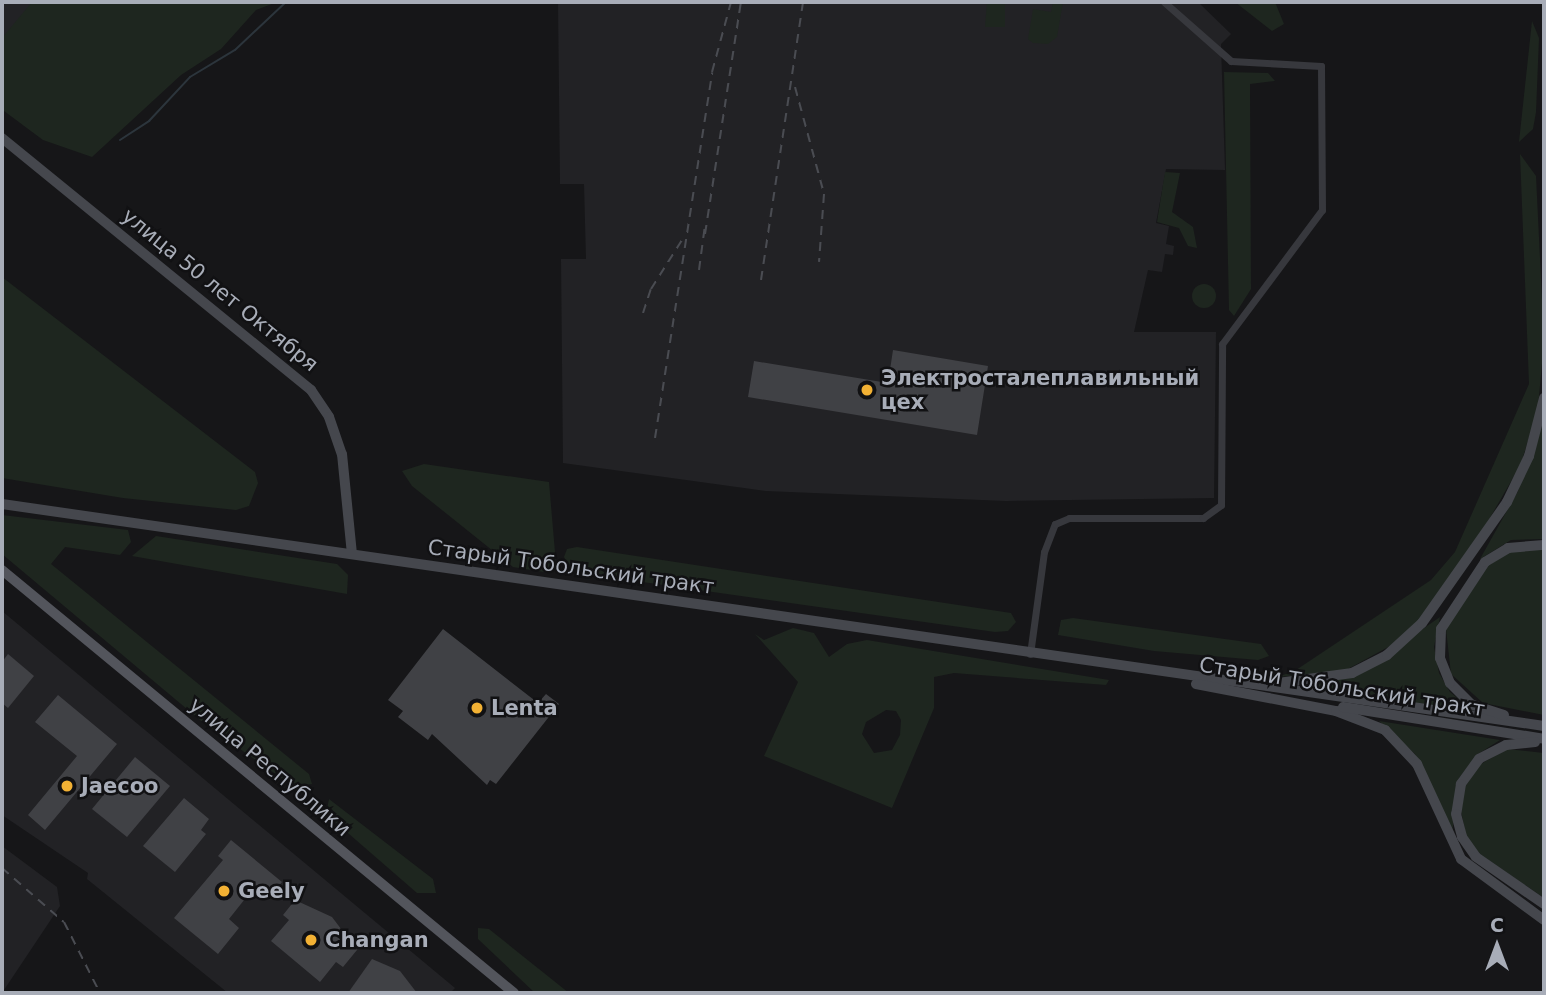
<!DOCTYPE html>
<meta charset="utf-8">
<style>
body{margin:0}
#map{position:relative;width:1546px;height:995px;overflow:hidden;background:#161618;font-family:"DejaVu Sans",sans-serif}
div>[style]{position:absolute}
.built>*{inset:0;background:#222225}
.green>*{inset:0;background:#1e261f}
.round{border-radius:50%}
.stream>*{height:2px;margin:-1px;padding:0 1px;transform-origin:1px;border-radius:1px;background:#2c353c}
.building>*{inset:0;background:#404145}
.minor>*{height:7px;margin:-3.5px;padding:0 3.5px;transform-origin:3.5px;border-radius:3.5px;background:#37383d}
.secondary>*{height:10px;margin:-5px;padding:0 5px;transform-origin:5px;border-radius:5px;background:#45474d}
.primary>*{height:10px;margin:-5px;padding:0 5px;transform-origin:5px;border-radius:5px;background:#53555c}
.rail>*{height:2px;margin-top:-1px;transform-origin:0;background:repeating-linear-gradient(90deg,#4a4c52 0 9px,transparent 0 16px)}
.dots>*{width:19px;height:19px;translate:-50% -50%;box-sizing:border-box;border:4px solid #111113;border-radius:50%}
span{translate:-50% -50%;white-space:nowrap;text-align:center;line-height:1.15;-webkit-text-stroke:5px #111113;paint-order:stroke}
.street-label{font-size:21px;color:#a8adb8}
.poi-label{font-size:21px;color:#a8adb8;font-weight:700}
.left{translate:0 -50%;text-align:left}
.frame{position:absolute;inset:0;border:4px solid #a8adb8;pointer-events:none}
.north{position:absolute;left:1462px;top:911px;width:70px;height:70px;-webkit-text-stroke:5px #111113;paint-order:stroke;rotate:0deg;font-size:19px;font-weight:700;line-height:28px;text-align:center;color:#a8adb8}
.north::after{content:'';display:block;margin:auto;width:24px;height:32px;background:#a8adb8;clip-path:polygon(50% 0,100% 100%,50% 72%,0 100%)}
</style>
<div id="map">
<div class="built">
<div style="clip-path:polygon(2px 2px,46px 2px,2px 55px)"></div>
<div style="clip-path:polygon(558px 2px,1198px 2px,1231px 34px,1221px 44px,1225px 170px,1166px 169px,1156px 223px,1169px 226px,1166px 244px,1174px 246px,1173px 255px,1165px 254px,1162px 272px,1148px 270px,1134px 332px,1216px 332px,1214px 498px,1006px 501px,766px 491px,563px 463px,561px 259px,586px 259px,584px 184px,560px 184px)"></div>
<div style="clip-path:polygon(2px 611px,455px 988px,450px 993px,228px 993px,87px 879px,88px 873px,2px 815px)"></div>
<div style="clip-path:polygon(2px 846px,57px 887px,60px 906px,2px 993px)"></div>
</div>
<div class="green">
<div style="clip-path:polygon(32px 2px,277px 2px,256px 10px,221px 49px,181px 75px,92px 157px,43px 140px,4px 111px,2px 38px)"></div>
<div style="clip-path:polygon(987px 2px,1005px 2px,1005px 27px,985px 27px)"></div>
<div style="clip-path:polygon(1053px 2px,1063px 2px,1057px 37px,1048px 44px,1033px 43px,1028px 39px,1033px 9px,1051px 12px)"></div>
<div style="clip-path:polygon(1235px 2px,1275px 2px,1284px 24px,1272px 31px)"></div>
<div style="clip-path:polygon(1532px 21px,1539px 38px,1536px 112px,1533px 129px,1519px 142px)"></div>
<div style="clip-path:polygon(1224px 72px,1268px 73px,1275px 81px,1250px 84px,1251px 289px,1234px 316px,1229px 310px)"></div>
<div style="clip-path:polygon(1520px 154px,1536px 176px,1544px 341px,1538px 407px,1521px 464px,1476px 542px,1418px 621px,1390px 646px,1346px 670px,1278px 677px,1296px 670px,1431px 580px,1455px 552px,1529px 384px)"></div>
<div style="clip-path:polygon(1165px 172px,1180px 173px,1172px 212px,1193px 227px,1197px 248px,1188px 246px,1179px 228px,1157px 222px)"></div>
<div style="clip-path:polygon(2px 277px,255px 472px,258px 483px,249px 506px,236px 510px,123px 498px,2px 478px)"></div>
<div class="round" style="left:1192px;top:284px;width:24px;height:24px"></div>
<div style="clip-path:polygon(1544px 417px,1544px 539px,1511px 540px,1480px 559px,1518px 491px)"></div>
<div style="clip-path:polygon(424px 464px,549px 482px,556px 564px,544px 572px,513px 567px,412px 486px,402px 471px)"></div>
<div style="clip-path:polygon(2px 515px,128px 530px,131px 542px,120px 555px,65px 547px,51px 564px,309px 774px,312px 784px,294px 787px,206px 725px,2px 554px)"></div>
<div style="clip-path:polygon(156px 536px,337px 564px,348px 575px,347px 594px,132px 556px)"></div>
<div style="clip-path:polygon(577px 547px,1011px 613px,1016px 622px,1008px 631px,995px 632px,572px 572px,564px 557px,567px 549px)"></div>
<div style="clip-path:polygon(1544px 549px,1544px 715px,1483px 703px,1451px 674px,1446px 629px,1489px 565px,1509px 552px)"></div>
<div style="clip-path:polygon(1440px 617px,1434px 647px,1439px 673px,1450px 692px,1473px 711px,1305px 687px,1358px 674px)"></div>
<div style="clip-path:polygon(1073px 618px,1261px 644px,1269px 656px,1258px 660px,1154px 651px,1058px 635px,1061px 620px)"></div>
<div style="clip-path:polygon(evenodd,793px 628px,814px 633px,829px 657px,847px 644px,867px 640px,1109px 680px,1106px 685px,954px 673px,934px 677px,934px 708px,892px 808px,764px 756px,798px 682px,755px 634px,764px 640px,793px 628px,886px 710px,896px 711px,901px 720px,900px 735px,892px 750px,874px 753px,862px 734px,866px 722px,886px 710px)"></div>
<div style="clip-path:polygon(1379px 721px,1500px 740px,1478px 754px,1459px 778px,1452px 834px,1415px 754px)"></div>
<div style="clip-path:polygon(1507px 749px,1544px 753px,1544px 898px,1477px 852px,1466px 835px,1461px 811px,1465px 787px,1479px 765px)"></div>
<div style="clip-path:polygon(329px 799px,433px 879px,436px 893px,417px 893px,326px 814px)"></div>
<div style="clip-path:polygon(478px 928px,489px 929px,569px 993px,535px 993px,478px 939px)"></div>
</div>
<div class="stream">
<div style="left:120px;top:140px;width:35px;rotate:-33deg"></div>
<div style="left:149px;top:121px;width:60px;rotate:-47deg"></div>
<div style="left:190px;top:77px;width:52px;rotate:-31deg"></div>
<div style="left:235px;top:50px;width:70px;rotate:-43.3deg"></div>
</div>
<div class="building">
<div style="clip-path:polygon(893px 350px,988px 366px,977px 435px,748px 397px,754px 361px,888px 383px)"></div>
<div style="clip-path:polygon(443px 629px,538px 703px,546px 694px,559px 704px,496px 784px,490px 780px,487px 785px,432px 734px,428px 740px,398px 717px,403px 711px,388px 700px)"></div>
<div style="clip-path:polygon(8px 654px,34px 676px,8px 708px,2px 703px,2px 662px)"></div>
<div style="clip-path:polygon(58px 695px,117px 744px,45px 830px,28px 815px,77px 756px,35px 722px)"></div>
<div style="clip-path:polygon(135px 757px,170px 786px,127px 837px,92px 809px)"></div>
<div style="clip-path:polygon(184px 798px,209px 819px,201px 830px,206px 834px,175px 872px,143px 846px)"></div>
<div style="clip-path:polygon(231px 840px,282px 882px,270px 897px,256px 885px,229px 919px,239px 928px,218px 954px,174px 918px,223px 860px,218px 856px)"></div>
<div style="clip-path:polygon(295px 900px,332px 917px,357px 950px,343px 967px,336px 962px,320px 982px,271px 941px,289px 920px,283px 915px)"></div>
<div style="clip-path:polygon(372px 959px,400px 971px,417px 993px,348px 993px)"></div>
</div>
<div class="minor">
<div style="left:1030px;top:654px;width:103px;rotate:-82.2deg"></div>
<div style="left:1044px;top:552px;width:30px;rotate:-69deg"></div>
<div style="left:1055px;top:524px;width:15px;rotate:-23deg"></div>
<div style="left:1069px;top:518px;width:134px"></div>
<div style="left:1203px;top:518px;width:22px;rotate:-36deg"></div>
<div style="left:1221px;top:505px;width:161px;rotate:-89.6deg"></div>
<div style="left:1222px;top:344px;width:167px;rotate:-53.3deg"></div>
<div style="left:1322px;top:210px;width:144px;rotate:-90.4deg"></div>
<div style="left:1321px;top:66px;width:90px;rotate:-176.8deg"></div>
<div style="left:1231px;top:61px;width:89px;rotate:-138.6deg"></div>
</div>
<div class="secondary">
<div style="left:2px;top:138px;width:399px;rotate:39.2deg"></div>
<div style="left:311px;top:390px;width:32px;rotate:56deg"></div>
<div style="left:329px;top:417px;width:39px;rotate:71deg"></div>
<div style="left:342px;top:454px;width:100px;rotate:84.3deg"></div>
<div style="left:2px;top:504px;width:1558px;rotate:8.19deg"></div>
<div style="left:1278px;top:683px;width:75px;rotate:-7.7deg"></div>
<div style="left:1352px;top:673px;width:39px;rotate:-27deg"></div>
<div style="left:1387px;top:655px;width:47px;rotate:-42.4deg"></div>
<div style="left:1422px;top:623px;width:148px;rotate:-54.9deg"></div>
<div style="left:1507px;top:502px;width:51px;rotate:-64.4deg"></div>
<div style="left:1529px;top:456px;width:60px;rotate:-75.5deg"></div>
<div style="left:1196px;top:684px;width:143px;rotate:10.9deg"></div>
<div style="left:1336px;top:711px;width:53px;rotate:21.2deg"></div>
<div style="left:1385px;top:730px;width:47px;rotate:46.7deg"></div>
<div style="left:1417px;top:764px;width:105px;rotate:65.1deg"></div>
<div style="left:1461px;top:859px;width:103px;rotate:36.3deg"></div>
<div style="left:1343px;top:707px;width:204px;rotate:9deg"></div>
<div style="left:1504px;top:715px;width:35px;rotate:-162deg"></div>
<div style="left:1471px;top:704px;width:30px;rotate:-135deg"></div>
<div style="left:1450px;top:683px;width:27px;rotate:-112deg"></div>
<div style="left:1440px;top:658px;width:29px;rotate:-88deg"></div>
<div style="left:1441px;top:629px;width:80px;rotate:-56.7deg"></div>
<div style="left:1485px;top:562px;width:27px;rotate:-31deg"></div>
<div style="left:1508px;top:548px;width:36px;rotate:-5deg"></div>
<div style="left:1535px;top:742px;width:29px;rotate:174deg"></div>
<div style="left:1506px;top:745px;width:30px;rotate:153deg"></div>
<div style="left:1479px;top:759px;width:31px;rotate:126deg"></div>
<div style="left:1461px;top:784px;width:30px;rotate:99deg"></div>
<div style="left:1456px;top:814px;width:24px;rotate:75deg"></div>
<div style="left:1462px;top:837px;width:24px;rotate:55deg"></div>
<div style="left:1476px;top:857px;width:83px;rotate:34.7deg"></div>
</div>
<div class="primary">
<div style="left:2px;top:570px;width:664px;rotate:39.56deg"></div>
</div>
<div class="rail">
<div style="left:795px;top:87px;width:111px;rotate:74.8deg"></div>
<div style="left:824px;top:194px;width:68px;rotate:94.2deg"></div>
<div style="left:705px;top:234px;width:235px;rotate:-81.2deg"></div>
<div style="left:699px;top:270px;width:45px;rotate:-82.4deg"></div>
<div style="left:761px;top:280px;width:281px;rotate:-81.4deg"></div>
<div style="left:643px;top:313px;width:25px;rotate:-72deg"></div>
<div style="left:651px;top:289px;width:58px;rotate:-57.7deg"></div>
<div style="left:655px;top:438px;width:370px;rotate:-81.1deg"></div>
<div style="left:712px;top:72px;width:73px;rotate:-74.8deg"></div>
<div style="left:2px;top:868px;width:82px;rotate:41.1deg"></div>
<div style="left:64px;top:922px;width:80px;rotate:63.1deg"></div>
</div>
<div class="dots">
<div style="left:867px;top:390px;background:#f2b134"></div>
<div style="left:477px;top:708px;background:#f2b134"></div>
<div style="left:67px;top:786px;background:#f2b134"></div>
<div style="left:224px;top:891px;background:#f2b134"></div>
<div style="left:311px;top:940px;background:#f2b134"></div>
</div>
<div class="street-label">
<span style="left:220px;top:290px;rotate:39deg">улица 50 лет Октября</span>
<span style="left:571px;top:567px;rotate:8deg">Старый Тобольский тракт</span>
<span style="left:1342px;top:687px;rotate:9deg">Старый Тобольский тракт</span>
<span style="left:270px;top:767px;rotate:40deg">улица Республики</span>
</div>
<div class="poi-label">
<span class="left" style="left:881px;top:390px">Электросталеплавильный<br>цех</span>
<span class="left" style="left:491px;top:708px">Lenta</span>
<span class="left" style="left:81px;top:786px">Jaecoo</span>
<span class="left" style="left:238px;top:891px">Geely</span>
<span class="left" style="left:325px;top:940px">Changan</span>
</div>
<div class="frame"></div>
<div class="north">С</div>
</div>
